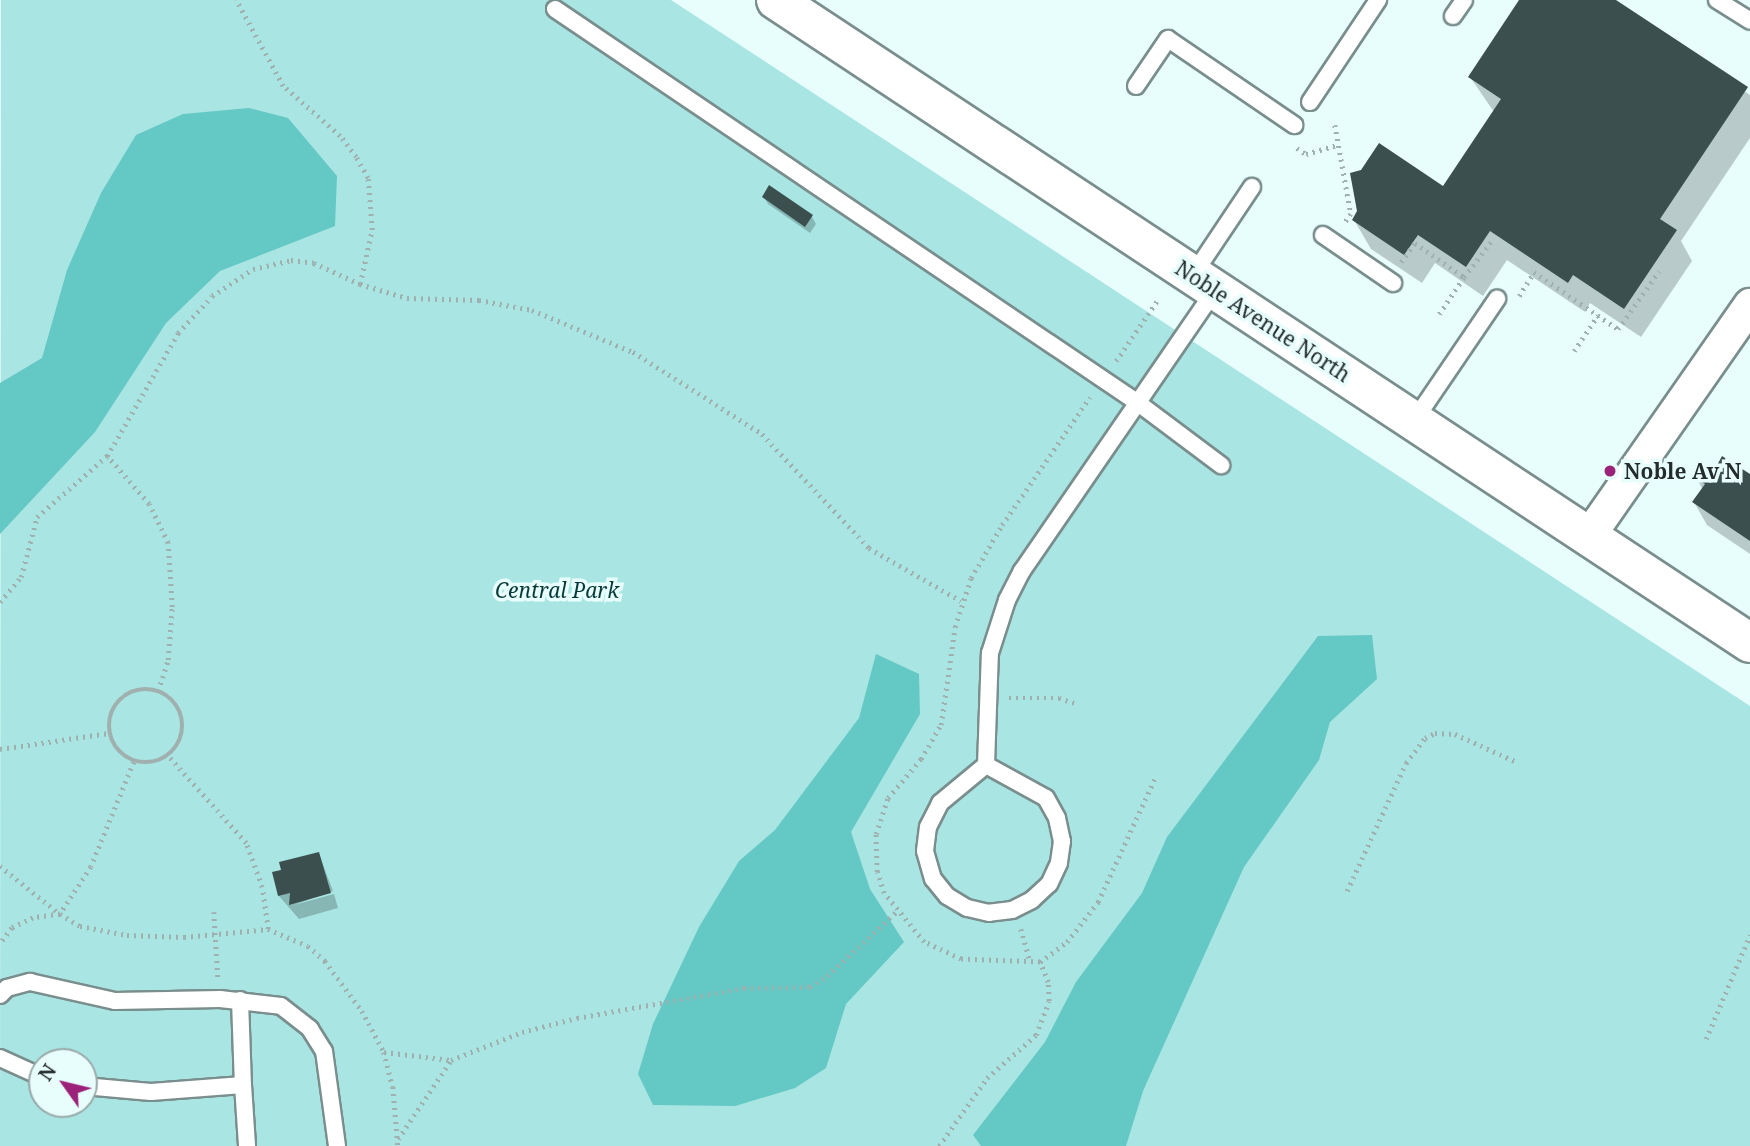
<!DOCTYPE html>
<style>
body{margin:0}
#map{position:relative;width:1750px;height:1146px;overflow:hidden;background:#e7fefd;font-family:"Noto Serif",serif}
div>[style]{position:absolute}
.green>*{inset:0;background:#a9e5e2}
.forest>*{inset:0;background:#64c8c5}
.shadow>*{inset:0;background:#0003}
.building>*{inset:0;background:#3b4f4e}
.path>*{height:4.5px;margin-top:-2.25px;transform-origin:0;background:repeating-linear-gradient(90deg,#9fb0af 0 2px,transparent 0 7px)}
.path>.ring{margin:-2.25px;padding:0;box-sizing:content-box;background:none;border:4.5px solid #9fb0af;border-radius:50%}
.roads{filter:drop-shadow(2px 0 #798e8d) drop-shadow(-2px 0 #798e8d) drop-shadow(0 2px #798e8d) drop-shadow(0 -2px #798e8d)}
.lane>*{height:16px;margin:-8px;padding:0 8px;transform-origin:8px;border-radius:8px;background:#fff}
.street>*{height:32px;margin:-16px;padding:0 16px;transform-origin:16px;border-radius:16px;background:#fff}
.secondary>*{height:38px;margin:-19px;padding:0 19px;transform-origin:19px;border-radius:19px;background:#fff}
.dots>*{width:19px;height:19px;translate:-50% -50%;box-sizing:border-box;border:4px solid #e7fefd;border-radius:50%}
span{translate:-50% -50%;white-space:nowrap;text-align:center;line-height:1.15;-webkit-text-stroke:7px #e7fefd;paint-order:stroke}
.street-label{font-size:21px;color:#232b2b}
.poi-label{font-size:21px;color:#232b2b;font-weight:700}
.left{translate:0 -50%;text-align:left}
.park-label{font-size:21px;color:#093a39;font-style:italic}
.north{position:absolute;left:28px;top:1048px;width:70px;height:70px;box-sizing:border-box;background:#e7fefd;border:2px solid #99aaa9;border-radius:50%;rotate:304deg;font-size:19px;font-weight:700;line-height:28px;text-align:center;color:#232b2b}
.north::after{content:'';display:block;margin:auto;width:24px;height:32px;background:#9c2179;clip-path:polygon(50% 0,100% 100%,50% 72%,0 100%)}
</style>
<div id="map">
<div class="green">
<div style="clip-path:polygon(evenodd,1px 0,671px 0,1750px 706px,1750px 1146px,0 1146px,1px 0,42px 1062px,84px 1062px,84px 1104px,42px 1104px,42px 1062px)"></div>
</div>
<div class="forest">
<div style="clip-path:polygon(249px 108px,288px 118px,337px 176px,335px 226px,220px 271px,166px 323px,95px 432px,0 534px,0 383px,42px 358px,67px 270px,101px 193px,136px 135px,183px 114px)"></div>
<div style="clip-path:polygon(1372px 635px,1377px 679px,1330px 722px,1319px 760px,1244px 867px,1143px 1091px,1126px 1146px,981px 1146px,973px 1135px,1045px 1042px,1076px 982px,1142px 893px,1167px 837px,1318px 636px)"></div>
<div style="clip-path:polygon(876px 654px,919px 674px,920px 714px,851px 832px,870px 889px,904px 942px,846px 1004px,826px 1068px,795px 1088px,735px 1106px,653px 1105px,638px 1074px,653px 1024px,699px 927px,739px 861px,775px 830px,859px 718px)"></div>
</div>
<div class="shadow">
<div style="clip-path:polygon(1521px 0,1613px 0,1750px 95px,1750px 138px,1681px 241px,1692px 261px,1641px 337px,1590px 303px,1585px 312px,1507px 260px,1483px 296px,1435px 263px,1422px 283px,1371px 249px,1354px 220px,1359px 212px,1443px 188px,1494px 112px,1470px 77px)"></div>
<div style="clip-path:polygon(770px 188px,812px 217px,816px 224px,810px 233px,768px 204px,764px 197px)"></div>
<div style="clip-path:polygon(1714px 473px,1750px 477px,1750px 554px,1707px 525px,1694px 502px,1703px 490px,1695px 476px)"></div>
<div style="clip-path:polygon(319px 854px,333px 891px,294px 905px,334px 894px,338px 908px,299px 919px,279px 896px,274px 873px)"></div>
</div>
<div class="building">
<div style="clip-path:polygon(1519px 0,1616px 0,1748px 87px,1660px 219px,1677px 230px,1624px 309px,1573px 275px,1568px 283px,1490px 231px,1466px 267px,1418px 235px,1404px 255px,1352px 220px,1357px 211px,1350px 173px,1361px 170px,1379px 143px,1443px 186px,1501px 99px,1468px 77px)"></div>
<div style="clip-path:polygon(769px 185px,813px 215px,805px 227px,762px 197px)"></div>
<div style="clip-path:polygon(1722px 456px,1750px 474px,1750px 541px,1692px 502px,1705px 484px,1693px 476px,1702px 463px,1714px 471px)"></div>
<div style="clip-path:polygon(319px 852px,331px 893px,289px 905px,290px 893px,278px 896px,272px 872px,281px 870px,279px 862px)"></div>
</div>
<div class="path">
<div style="left:1335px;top:125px;width:90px;rotate:79.8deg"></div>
<div style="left:1351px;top:214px;width:12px;rotate:125deg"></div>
<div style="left:1297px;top:148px;width:11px;rotate:34deg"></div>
<div style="left:1306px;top:154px;width:33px;rotate:-16deg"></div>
<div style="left:1401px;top:262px;width:24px;rotate:-54deg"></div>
<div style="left:1415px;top:243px;width:60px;rotate:34.8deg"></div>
<div style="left:1464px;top:277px;width:44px;rotate:-52.4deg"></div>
<div style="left:360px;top:284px;width:49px;rotate:16.6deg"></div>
<div style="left:407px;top:298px;width:72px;rotate:1.6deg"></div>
<div style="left:479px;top:300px;width:54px;rotate:10.7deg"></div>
<div style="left:532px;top:310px;width:109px;rotate:22.6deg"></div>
<div style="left:633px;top:352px;width:153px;rotate:32.4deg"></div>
<div style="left:762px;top:434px;width:156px;rotate:46.8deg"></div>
<div style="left:869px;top:548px;width:106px;rotate:29.9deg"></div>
<div style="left:1519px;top:296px;width:28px;rotate:-58deg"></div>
<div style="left:1534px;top:272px;width:102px;rotate:34.2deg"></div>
<div style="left:1618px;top:329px;width:71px;rotate:-54.7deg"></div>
<div style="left:1439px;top:314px;width:45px;rotate:-56deg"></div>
<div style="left:1574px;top:351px;width:43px;rotate:-56.3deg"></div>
<div style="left:1116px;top:361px;width:73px;rotate:-55.7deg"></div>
<div style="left:0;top:602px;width:33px;rotate:-50deg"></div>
<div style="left:21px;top:577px;width:62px;rotate:-75.1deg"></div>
<div style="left:37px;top:517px;width:93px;rotate:-41.1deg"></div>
<div class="ring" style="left:109px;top:689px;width:69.5px;height:69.5px"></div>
<div style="left:158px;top:691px;width:33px;rotate:-72deg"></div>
<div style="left:168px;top:660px;width:53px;rotate:-85.7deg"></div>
<div style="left:172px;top:607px;width:64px;rotate:-93.6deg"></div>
<div style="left:168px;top:543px;width:43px;rotate:-116deg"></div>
<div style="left:149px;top:504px;width:64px;rotate:-131.2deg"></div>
<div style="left:107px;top:456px;width:142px;rotate:-60deg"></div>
<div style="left:178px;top:333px;width:50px;rotate:-47.4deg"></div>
<div style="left:212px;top:296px;width:49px;rotate:-33.4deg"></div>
<div style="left:253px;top:269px;width:39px;rotate:-13deg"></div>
<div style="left:291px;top:260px;width:23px;rotate:7deg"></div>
<div style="left:314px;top:263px;width:51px;rotate:24.5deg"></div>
<div style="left:360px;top:284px;width:55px;rotate:-77.5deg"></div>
<div style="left:372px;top:230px;width:52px;rotate:-94.4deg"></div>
<div style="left:368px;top:178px;width:24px;rotate:-120deg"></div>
<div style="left:356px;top:157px;width:26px;rotate:-127deg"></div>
<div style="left:340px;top:136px;width:76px;rotate:-138.7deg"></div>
<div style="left:283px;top:86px;width:98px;rotate:-118.7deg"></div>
<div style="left:1009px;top:698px;width:50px"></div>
<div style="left:1059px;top:698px;width:16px;rotate:18deg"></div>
<div style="left:0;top:749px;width:110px;rotate:-8.4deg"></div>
<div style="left:134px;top:762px;width:113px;rotate:112.3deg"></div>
<div style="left:91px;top:867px;width:56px;rotate:123.4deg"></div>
<div style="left:60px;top:914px;width:23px;rotate:31deg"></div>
<div style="left:80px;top:926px;width:48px;rotate:10.8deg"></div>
<div style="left:127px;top:935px;width:57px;rotate:2deg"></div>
<div style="left:184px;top:937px;width:84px;rotate:-5.4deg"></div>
<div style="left:268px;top:929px;width:42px;rotate:-98.1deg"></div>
<div style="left:262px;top:887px;width:47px;rotate:-110deg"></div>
<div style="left:246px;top:843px;width:117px;rotate:-131.9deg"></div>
<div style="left:0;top:866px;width:77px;rotate:38.7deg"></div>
<div style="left:60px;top:914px;width:27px;rotate:172deg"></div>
<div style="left:33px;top:918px;width:23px;rotate:155deg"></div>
<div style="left:12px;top:928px;width:20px;rotate:127deg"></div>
<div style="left:1347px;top:891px;width:141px;rotate:-65.3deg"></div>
<div style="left:1406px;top:763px;width:31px;rotate:-53deg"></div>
<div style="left:1425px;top:738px;width:11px;rotate:-27deg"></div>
<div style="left:1435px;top:733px;width:20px;rotate:3deg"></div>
<div style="left:1455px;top:734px;width:70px;rotate:24.4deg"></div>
<div style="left:214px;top:912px;width:65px;rotate:86.5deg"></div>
<div style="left:268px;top:929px;width:43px;rotate:23deg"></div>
<div style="left:308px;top:946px;width:23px;rotate:41deg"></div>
<div style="left:325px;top:961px;width:62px;rotate:53.5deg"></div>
<div style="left:362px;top:1011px;width:47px;rotate:61.8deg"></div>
<div style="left:384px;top:1052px;width:36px;rotate:76deg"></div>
<div style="left:393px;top:1087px;width:59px;rotate:85.2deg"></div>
<div style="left:1021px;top:929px;width:35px;rotate:74deg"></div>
<div style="left:1040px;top:962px;width:79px;rotate:-177.8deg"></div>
<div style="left:961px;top:959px;width:41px;rotate:-155.3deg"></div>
<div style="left:924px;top:942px;width:63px;rotate:-129.2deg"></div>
<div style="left:884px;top:893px;width:22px;rotate:-108deg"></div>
<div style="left:877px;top:872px;width:38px;rotate:-92deg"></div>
<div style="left:876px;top:834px;width:38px;rotate:-72deg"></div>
<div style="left:888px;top:798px;width:51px;rotate:-49.8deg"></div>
<div style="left:921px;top:759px;width:39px;rotate:-60deg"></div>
<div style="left:941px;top:725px;width:99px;rotate:-81.9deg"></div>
<div style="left:955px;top:627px;width:52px;rotate:-71.9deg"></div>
<div style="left:971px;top:578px;width:61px;rotate:-59.7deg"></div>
<div style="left:1002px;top:525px;width:155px;rotate:-55.5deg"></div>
<div style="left:1706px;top:1039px;width:113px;rotate:-67.1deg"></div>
<div style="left:384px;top:1052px;width:67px;rotate:6.8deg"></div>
<div style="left:451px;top:1060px;width:76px;rotate:-21.5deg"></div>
<div style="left:522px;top:1032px;width:57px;rotate:-14.3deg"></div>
<div style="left:577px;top:1018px;width:170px;rotate:-10.2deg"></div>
<div style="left:744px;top:988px;width:66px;rotate:-0.9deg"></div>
<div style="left:810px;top:987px;width:20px;rotate:-33deg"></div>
<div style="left:827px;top:976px;width:94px;rotate:-42.8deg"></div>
<div style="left:398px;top:1139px;width:95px;rotate:-56.1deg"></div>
<div style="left:939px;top:1146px;width:83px;rotate:-54.8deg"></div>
<div style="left:987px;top:1078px;width:65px;rotate:-41.3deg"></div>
<div style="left:1036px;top:1035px;width:36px;rotate:-69deg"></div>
<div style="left:1049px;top:1001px;width:19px;rotate:-93deg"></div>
<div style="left:1048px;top:982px;width:22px;rotate:-112deg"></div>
<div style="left:1040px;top:962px;width:34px;rotate:-37deg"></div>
<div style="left:1067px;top:942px;width:51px;rotate:-52.2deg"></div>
<div style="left:1098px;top:902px;width:136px;rotate:-65.3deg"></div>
</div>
<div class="roads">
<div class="lane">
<div style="left:1717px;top:0;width:39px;rotate:32deg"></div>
<div style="left:555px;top:9px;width:704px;rotate:34.05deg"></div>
<div style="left:1138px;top:403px;width:104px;rotate:36.8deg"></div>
<div style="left:1453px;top:16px;width:19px;rotate:-55deg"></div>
<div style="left:1136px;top:86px;width:57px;rotate:-55.8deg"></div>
<div style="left:1168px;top:39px;width:153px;rotate:34.3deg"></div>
<div style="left:1310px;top:102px;width:123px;rotate:-56.3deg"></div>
<div style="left:1323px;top:235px;width:85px;rotate:34.4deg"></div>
<div style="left:1193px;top:275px;width:106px;rotate:-56.2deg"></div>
<div style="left:1414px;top:421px;width:148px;rotate:-55.8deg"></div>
<div style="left:986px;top:765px;width:112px;rotate:-88deg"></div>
<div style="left:990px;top:653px;width:56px;rotate:-72.2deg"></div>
<div style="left:1007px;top:600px;width:33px;rotate:-63deg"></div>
<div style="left:1022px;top:571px;width:342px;rotate:-55.5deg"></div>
<div style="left:986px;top:765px;width:68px;rotate:28.8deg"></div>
<div style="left:1046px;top:798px;width:23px;rotate:61deg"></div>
<div style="left:1057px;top:818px;width:24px;rotate:78deg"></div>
<div style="left:1062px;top:841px;width:22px;rotate:98deg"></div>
<div style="left:1059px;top:863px;width:23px;rotate:115deg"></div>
<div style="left:1049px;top:884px;width:23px;rotate:137deg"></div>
<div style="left:1032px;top:900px;width:22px;rotate:153deg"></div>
<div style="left:1012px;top:910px;width:23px;rotate:173deg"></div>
<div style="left:989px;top:913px;width:23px;rotate:-167deg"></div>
<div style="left:967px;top:908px;width:23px;rotate:-149deg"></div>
<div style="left:947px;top:896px;width:22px;rotate:-129deg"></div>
<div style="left:933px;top:879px;width:29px;rotate:-106deg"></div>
<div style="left:925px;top:851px;width:24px;rotate:-83deg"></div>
<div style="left:928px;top:827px;width:27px;rotate:-63deg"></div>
<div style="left:940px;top:803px;width:60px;rotate:-39.6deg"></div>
<div style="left:0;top:995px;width:10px;rotate:-45deg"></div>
<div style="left:7px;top:988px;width:24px;rotate:-15deg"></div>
<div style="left:30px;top:982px;width:87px;rotate:12.6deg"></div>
<div style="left:115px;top:1001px;width:105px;rotate:-1.1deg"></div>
<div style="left:220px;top:999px;width:61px;rotate:6.5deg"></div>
<div style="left:281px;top:1006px;width:37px;rotate:38deg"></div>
<div style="left:310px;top:1029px;width:26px;rotate:58deg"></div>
<div style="left:324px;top:1051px;width:96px;rotate:82.2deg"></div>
<div style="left:240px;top:1000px;width:85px;rotate:88deg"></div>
<div style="left:0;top:1058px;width:46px;rotate:24.3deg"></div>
<div style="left:84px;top:1086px;width:67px;rotate:5.1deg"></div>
<div style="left:151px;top:1092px;width:92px;rotate:-4.4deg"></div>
<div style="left:243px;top:1085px;width:61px;rotate:86.2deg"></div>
</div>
<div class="street">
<div style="left:1589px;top:536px;width:282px;rotate:-55.1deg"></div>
</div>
<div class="secondary">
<div style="left:776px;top:0;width:1167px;rotate:33.43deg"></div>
</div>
</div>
<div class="dots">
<div style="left:1610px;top:471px;background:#9c2179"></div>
</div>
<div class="street-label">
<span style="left:1263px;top:321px;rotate:33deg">Noble Avenue North</span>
</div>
<div class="poi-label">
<span class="left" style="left:1624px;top:471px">Noble Av N</span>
</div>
<div class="park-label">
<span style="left:557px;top:590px">Central Park</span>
</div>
<div class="north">N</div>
</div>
